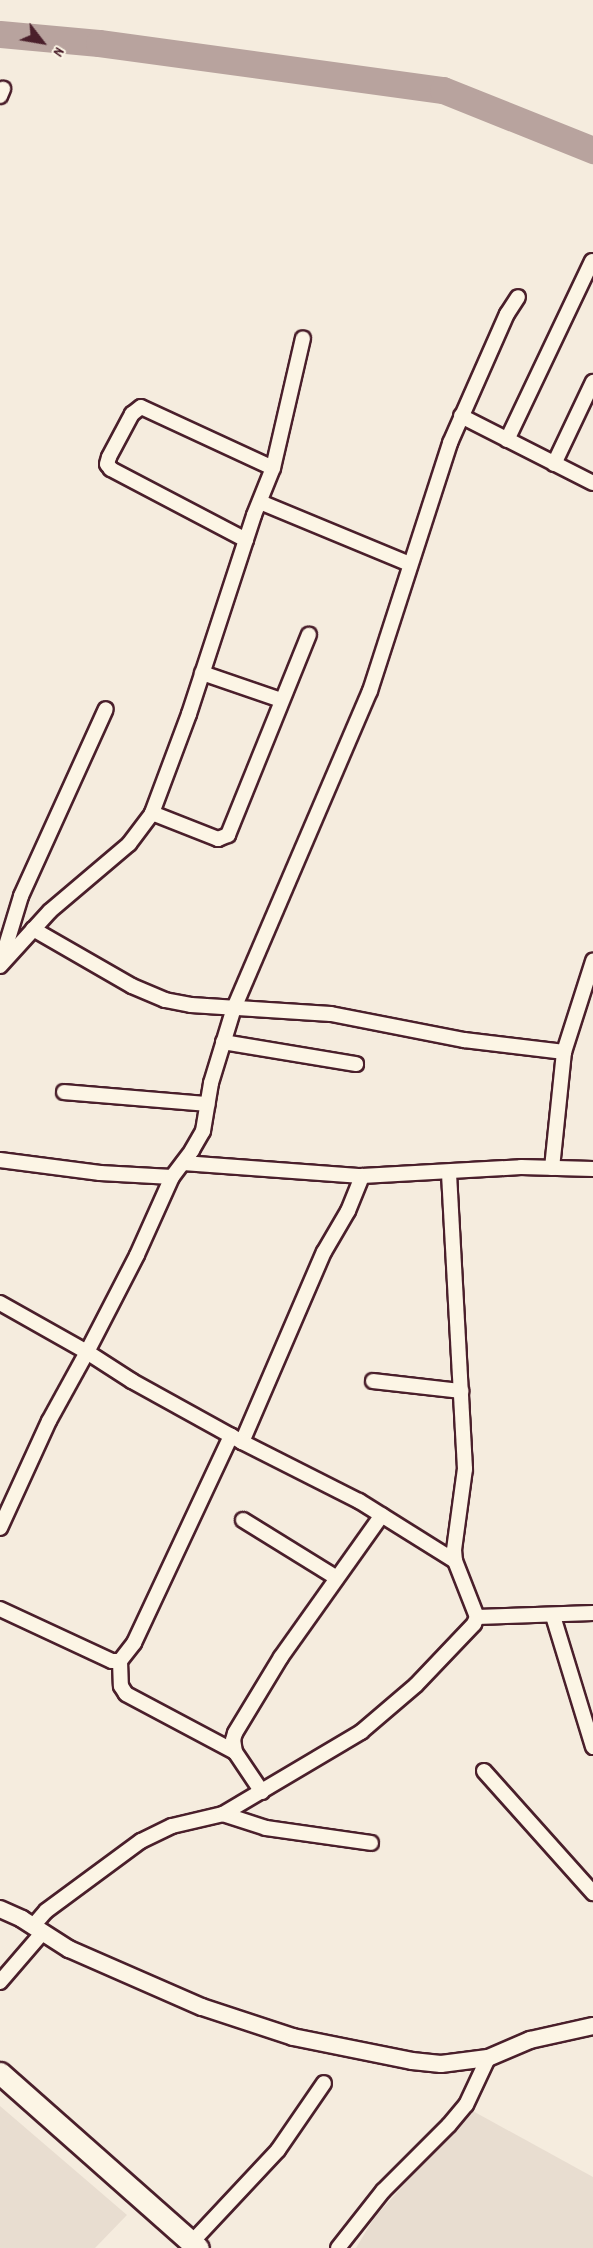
<!DOCTYPE html>
<style>
body{margin:0}
#map{position:relative;width:593px;height:2248px;overflow:hidden;background:#f5ecde;font-family:Dekko,sans-serif}
div>[style]{position:absolute}
.built>*{inset:0;background:#e8ddd0}
.river>*{height:27px;margin:-13.5px;padding:0 13.5px;transform-origin:13.5px;border-radius:13.5px;background:#b8a39e}
.roads{filter:drop-shadow(2px 0 #4a1f2b) drop-shadow(-2px 0 #4a1f2b) drop-shadow(0 2px #4a1f2b) drop-shadow(0 -2px #4a1f2b)}
.minor>*{height:14px;margin:-7px;padding:0 7px;transform-origin:7px;border-radius:7px;background:#fcf5e5}
.tertiary>*{height:16px;margin:-8px;padding:0 8px;transform-origin:8px;border-radius:8px;background:#fcf5e5}
.primary>*{height:21px;margin:-10.5px;padding:0 10.5px;transform-origin:10.5px;border-radius:10.5px;background:#fcf5e5}
span{translate:-50% -50%;white-space:nowrap;text-align:center;line-height:1.15;-webkit-text-stroke:4.5px #fcf5e5;paint-order:stroke}
.north{position:absolute;left:12px;top:12px;width:60px;height:60px;-webkit-text-stroke:4px #fcf5e5;paint-order:stroke;rotate:121deg;font-size:16px;font-weight:700;line-height:24px;text-align:center;color:#4a1f2b}
.north::after{content:'';display:block;margin:auto;width:21px;height:27px;background:#4a1f2b;clip-path:polygon(50% 0,100% 100%,50% 72%,0 100%)}
</style>
<div id="map">
<div class="built">
<div style="clip-path:polygon(0 2106px,127px 2215px,95px 2248px,0 2248px)"></div>
<div style="clip-path:polygon(471px 2110px,593px 2177px,593px 2248px,356px 2248px,374px 2218px)"></div>
</div>
<div class="river">
<div style="left:0;top:34px;width:99px;rotate:5.2deg"></div>
<div style="left:99px;top:43px;width:347px;rotate:7.8deg"></div>
<div style="left:443px;top:90px;width:162px;rotate:21.8deg"></div>
</div>
<div class="roads">
<div class="minor">
<div style="left:0;top:96px;width:8px;rotate:-67deg"></div>
<div style="left:461px;top:416px;width:148px;rotate:26.9deg"></div>
<div style="left:507px;top:440px;width:198px;rotate:-64.6deg"></div>
<div style="left:554px;top:464px;width:91px;rotate:-64.6deg"></div>
<div style="left:260px;top:502px;width:162px;rotate:22.5deg"></div>
<div style="left:246px;top:540px;width:153px;rotate:-152.3deg"></div>
<div style="left:111px;top:469px;width:6px;rotate:-129deg"></div>
<div style="left:107px;top:464px;width:7px;rotate:-74deg"></div>
<div style="left:109px;top:457px;width:49px;rotate:-61.9deg"></div>
<div style="left:132px;top:414px;width:11px;rotate:-38deg"></div>
<div style="left:141px;top:407px;width:145px;rotate:24.8deg"></div>
<div style="left:202px;top:673px;width:83px;rotate:18.9deg"></div>
<div style="left:152px;top:813px;width:71px;rotate:21.5deg"></div>
<div style="left:218px;top:839px;width:11px;rotate:-22deg"></div>
<div style="left:228px;top:835px;width:216px;rotate:-68deg"></div>
<div style="left:33px;top:929px;width:114px;rotate:29.9deg"></div>
<div style="left:132px;top:986px;width:36px;rotate:23deg"></div>
<div style="left:165px;top:1000px;width:26px;rotate:11deg"></div>
<div style="left:191px;top:1005px;width:140px;rotate:3.7deg"></div>
<div style="left:331px;top:1014px;width:136px;rotate:11.1deg"></div>
<div style="left:464px;top:1040px;width:101px;rotate:6.8deg"></div>
<div style="left:1px;top:962px;width:69px;rotate:-73.1deg"></div>
<div style="left:21px;top:896px;width:205px;rotate:-65.6deg"></div>
<div style="left:0;top:966px;width:74px;rotate:-47.7deg"></div>
<div style="left:50px;top:911px;width:104px;rotate:-40.3deg"></div>
<div style="left:129px;top:844px;width:39px;rotate:-53deg"></div>
<div style="left:152px;top:813px;width:106px;rotate:-69.5deg"></div>
<div style="left:189px;top:714px;width:209px;rotate:-71.9deg"></div>
<div style="left:254px;top:515px;width:51px;rotate:-68deg"></div>
<div style="left:273px;top:468px;width:133px;rotate:-77deg"></div>
<div style="left:223px;top:1042px;width:135px;rotate:9.4deg"></div>
<div style="left:64px;top:1092px;width:144px;rotate:4.8deg"></div>
<div style="left:0;top:1160px;width:101px;rotate:7.4deg"></div>
<div style="left:100px;top:1173px;width:72px;rotate:3.2deg"></div>
<div style="left:183px;top:1163px;width:179px;rotate:4.2deg"></div>
<div style="left:362px;top:1176px;width:159px;rotate:-3.2deg"></div>
<div style="left:521px;top:1167px;width:72px;rotate:1.6deg"></div>
<div style="left:552px;top:1168px;width:117px;rotate:-84.1deg"></div>
<div style="left:564px;top:1052px;width:96px;rotate:-72.3deg"></div>
<div style="left:0;top:1303px;width:100px;rotate:29.4deg"></div>
<div style="left:87px;top:1352px;width:109px;rotate:-62.7deg"></div>
<div style="left:137px;top:1255px;width:85px;rotate:-65.8deg"></div>
<div style="left:172px;top:1177px;width:34px;rotate:-53deg"></div>
<div style="left:192px;top:1150px;width:22px;rotate:-60deg"></div>
<div style="left:203px;top:1131px;width:49px;rotate:-80.5deg"></div>
<div style="left:211px;top:1083px;width:78px;rotate:-73deg"></div>
<div style="left:234px;top:1008px;width:345px;rotate:-66.8deg"></div>
<div style="left:370px;top:691px;width:261px;rotate:-72.1deg"></div>
<div style="left:450px;top:443px;width:141px;rotate:-66.2deg"></div>
<div style="left:507px;top:314px;width:20px;rotate:-57deg"></div>
<div style="left:373px;top:1381px;width:89px;rotate:6.5deg"></div>
<div style="left:242px;top:1442px;width:207px;rotate:-66.7deg"></div>
<div style="left:324px;top:1252px;width:48px;rotate:-59.7deg"></div>
<div style="left:348px;top:1211px;width:38px;rotate:-68deg"></div>
<div style="left:243px;top:1520px;width:110px;rotate:31.7deg"></div>
<div style="left:0;top:1528px;width:118px;rotate:-65.4deg"></div>
<div style="left:49px;top:1421px;width:79px;rotate:-61.2deg"></div>
<div style="left:87px;top:1352px;width:54px;rotate:32.8deg"></div>
<div style="left:132px;top:1381px;width:126px;rotate:29deg"></div>
<div style="left:242px;top:1442px;width:131px;rotate:26.8deg"></div>
<div style="left:359px;top:1501px;width:113px;rotate:32deg"></div>
<div style="left:0;top:1609px;width:123px;rotate:24.9deg"></div>
<div style="left:112px;top:1661px;width:8px"></div>
<div style="left:120px;top:1661px;width:23px;rotate:-52deg"></div>
<div style="left:134px;top:1643px;width:229px;rotate:-64.9deg"></div>
<div style="left:553px;top:1616px;width:137px;rotate:73deg"></div>
<div style="left:477px;top:1617px;width:116px;rotate:-2deg"></div>
<div style="left:120px;top:1661px;width:25px;rotate:88deg"></div>
<div style="left:121px;top:1686px;width:9px;rotate:58deg"></div>
<div style="left:126px;top:1694px;width:123px;rotate:28deg"></div>
<div style="left:484px;top:1771px;width:164px;rotate:48.2deg"></div>
<div style="left:262px;top:1792px;width:48px;rotate:-124deg"></div>
<div style="left:235px;top:1752px;width:12px;rotate:-99deg"></div>
<div style="left:233px;top:1740px;width:7px;rotate:-74deg"></div>
<div style="left:235px;top:1733px;width:89px;rotate:-58.8deg"></div>
<div style="left:281px;top:1657px;width:174px;rotate:-54.6deg"></div>
<div style="left:223px;top:1814px;width:45px;rotate:18deg"></div>
<div style="left:266px;top:1828px;width:106px;rotate:8.1deg"></div>
<div style="left:33px;top:1926px;width:20px;rotate:-49deg"></div>
<div style="left:46px;top:1911px;width:118px;rotate:-36.4deg"></div>
<div style="left:141px;top:1841px;width:34px;rotate:-26deg"></div>
<div style="left:172px;top:1826px;width:52px;rotate:-13.2deg"></div>
<div style="left:223px;top:1814px;width:161px;rotate:-30.7deg"></div>
<div style="left:361px;top:1732px;width:72px;rotate:-40.5deg"></div>
<div style="left:416px;top:1685px;width:84px;rotate:-46.4deg"></div>
<div style="left:474px;top:1624px;width:8px;rotate:-67deg"></div>
<div style="left:477px;top:1617px;width:60px;rotate:-111.4deg"></div>
<div style="left:455px;top:1561px;width:11px;rotate:-95deg"></div>
<div style="left:454px;top:1550px;width:82px;rotate:-82.3deg"></div>
<div style="left:465px;top:1469px;width:297px;rotate:-93.1deg"></div>
<div style="left:0;top:1982px;width:66px;rotate:-49.3deg"></div>
<div style="left:192px;top:2242px;width:126px;rotate:-46.9deg"></div>
<div style="left:278px;top:2150px;width:81px;rotate:-55.5deg"></div>
<div style="left:338px;top:2248px;width:73px;rotate:-51.7deg"></div>
<div style="left:383px;top:2191px;width:93px;rotate:-45deg"></div>
<div style="left:449px;top:2125px;width:26px;rotate:-50deg"></div>
<div style="left:466px;top:2105px;width:52px;rotate:-64.9deg"></div>
</div>
<div class="tertiary">
<div style="left:0;top:1909px;width:24px;rotate:24deg"></div>
<div style="left:22px;top:1919px;width:56px;rotate:32.6deg"></div>
<div style="left:69px;top:1949px;width:145px;rotate:23.6deg"></div>
<div style="left:202px;top:2007px;width:96px;rotate:18.2deg"></div>
<div style="left:293px;top:2037px;width:121px;rotate:11.4deg"></div>
<div style="left:412px;top:2061px;width:29px;rotate:6deg"></div>
<div style="left:441px;top:2064px;width:47px;rotate:-7.3deg"></div>
<div style="left:488px;top:2058px;width:46px;rotate:-23.2deg"></div>
<div style="left:530px;top:2040px;width:65px;rotate:-12.5deg"></div>
</div>
<div class="primary">
<div style="left:0;top:2073px;width:264px;rotate:41.5deg"></div>
</div>
</div>
<div class="north">N</div>
</div>
